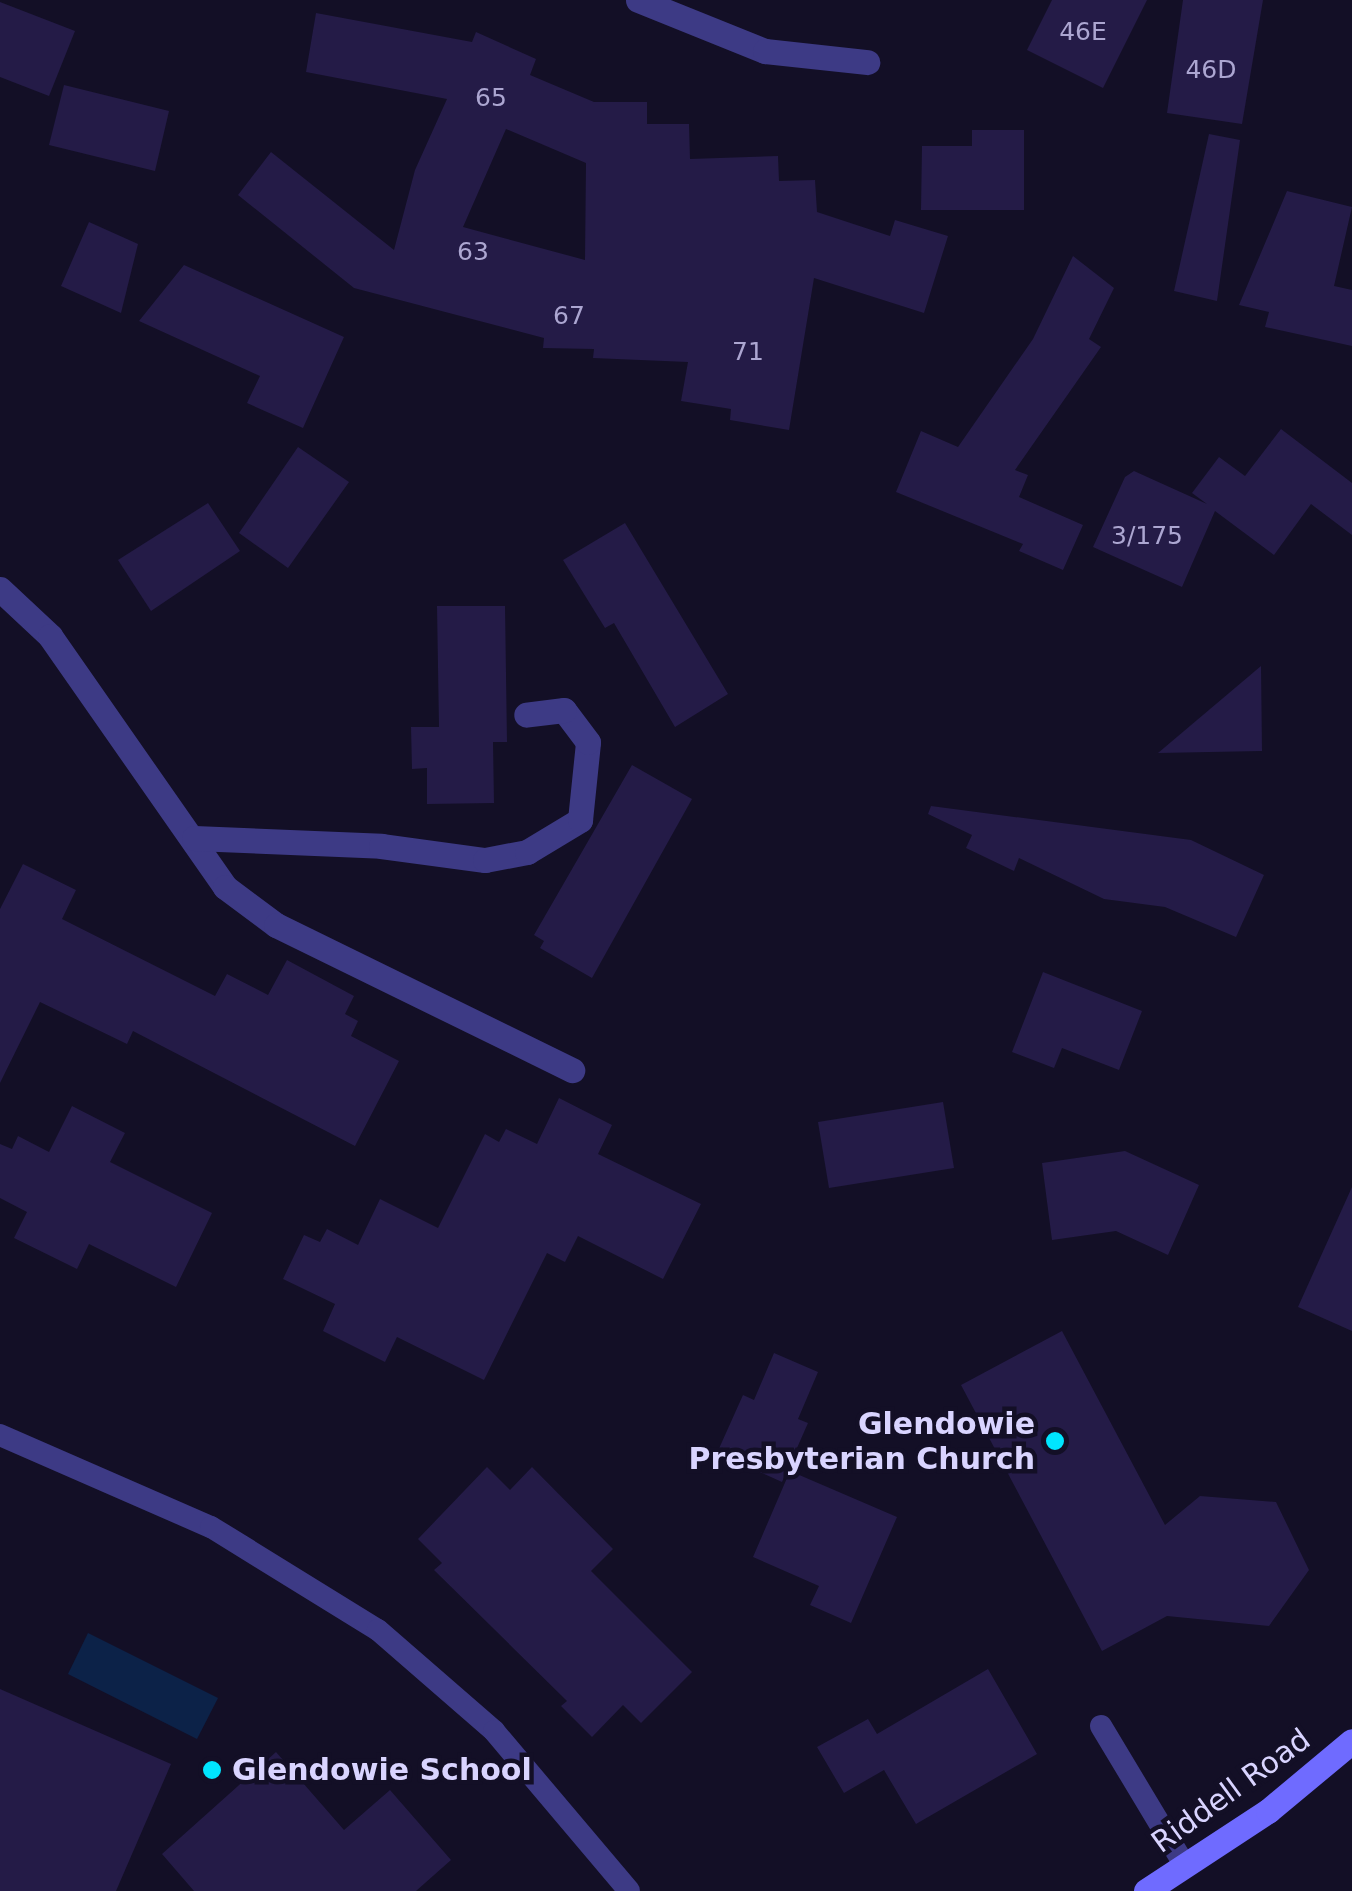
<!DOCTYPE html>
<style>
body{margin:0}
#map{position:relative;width:1352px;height:1891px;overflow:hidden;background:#130f26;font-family:"DejaVu Sans",sans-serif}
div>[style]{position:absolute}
.water>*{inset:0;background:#0c2248}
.building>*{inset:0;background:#241b47}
.lane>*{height:22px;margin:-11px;padding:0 11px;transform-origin:11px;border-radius:11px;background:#3d3a85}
.street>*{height:25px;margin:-12.5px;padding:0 12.5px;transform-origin:12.5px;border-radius:12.5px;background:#3d3a85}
.secondary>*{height:25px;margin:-12.5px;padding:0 12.5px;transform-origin:12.5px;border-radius:12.5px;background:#6f6bff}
.dots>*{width:28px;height:28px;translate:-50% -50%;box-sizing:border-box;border:5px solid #130f26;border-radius:50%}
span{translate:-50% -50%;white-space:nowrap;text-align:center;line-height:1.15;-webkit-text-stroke:9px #130f26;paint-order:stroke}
.number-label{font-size:25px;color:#aca6d1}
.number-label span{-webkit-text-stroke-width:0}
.poi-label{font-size:30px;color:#d9d4ff;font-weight:700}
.right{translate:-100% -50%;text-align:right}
.left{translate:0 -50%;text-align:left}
.street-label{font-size:30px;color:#d9d4ff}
</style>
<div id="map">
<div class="water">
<div style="clip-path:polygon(88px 1633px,218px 1698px,197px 1739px,68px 1674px)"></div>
</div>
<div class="building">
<div style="clip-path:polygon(1052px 0,1147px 0,1103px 88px,1027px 50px)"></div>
<div style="clip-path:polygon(1183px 0,1263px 0,1242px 124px,1167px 113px)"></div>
<div style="clip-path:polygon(0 2px,75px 31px,49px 96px,0 77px)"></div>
<div style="clip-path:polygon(evenodd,316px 13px,472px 42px,476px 32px,536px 59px,530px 75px,594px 102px,647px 102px,647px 124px,689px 124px,690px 159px,778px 156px,779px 181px,815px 180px,817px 212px,890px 236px,895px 220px,948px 236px,924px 313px,814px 278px,789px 430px,730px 420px,731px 409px,681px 401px,688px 362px,593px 358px,594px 349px,543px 348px,544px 338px,354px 288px,238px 195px,271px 152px,394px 250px,415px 170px,447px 99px,306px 72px,316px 13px,506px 129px,586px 163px,585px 260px,463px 227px,506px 129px)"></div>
<div style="clip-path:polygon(64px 85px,169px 111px,155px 171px,49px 145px)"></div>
<div style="clip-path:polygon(972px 130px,1024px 130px,1024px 210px,921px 210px,922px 146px,972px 146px)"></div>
<div style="clip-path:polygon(1209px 134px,1240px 140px,1217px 301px,1174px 291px)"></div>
<div style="clip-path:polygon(1287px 191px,1352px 207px,1334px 286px,1352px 290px,1352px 346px,1265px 327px,1269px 312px,1239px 305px)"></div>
<div style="clip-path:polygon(89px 222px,138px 244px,121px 313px,61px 286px)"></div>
<div style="clip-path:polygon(1073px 256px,1114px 288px,1089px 339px,1101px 347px,1015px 470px,1028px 475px,1019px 497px,1083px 525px,1063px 570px,1019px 551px,1023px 544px,896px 492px,921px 431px,958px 447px,1033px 339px)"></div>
<div style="clip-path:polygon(184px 265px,344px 337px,303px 428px,247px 403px,260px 376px,139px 321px)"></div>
<div style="clip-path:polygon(1281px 429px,1352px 483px,1352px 535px,1311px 504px,1274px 555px,1215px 511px,1182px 587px,1093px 547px,1125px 477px,1134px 471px,1207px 504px,1192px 493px,1219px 457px,1245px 476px)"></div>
<div style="clip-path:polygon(298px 447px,349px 482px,288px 568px,239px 533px)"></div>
<div style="clip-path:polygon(208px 503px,240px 551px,151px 611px,118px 560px)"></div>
<div style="clip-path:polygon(625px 523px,728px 694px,675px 727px,614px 623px,605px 628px,563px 560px)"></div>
<div style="clip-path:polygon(437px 606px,505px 606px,507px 742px,493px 742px,494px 803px,427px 804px,427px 768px,412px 769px,411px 727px,439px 727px)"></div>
<div style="clip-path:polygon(1261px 666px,1262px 751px,1158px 753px)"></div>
<div style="clip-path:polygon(632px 765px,692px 799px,592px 978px,540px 948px,544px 941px,534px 935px)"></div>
<div style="clip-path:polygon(931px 806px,1191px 840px,1264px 875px,1236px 937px,1165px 907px,1104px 899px,1019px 858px,1014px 871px,966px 848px,972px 835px,928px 814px)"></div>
<div style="clip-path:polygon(23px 864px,76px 890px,62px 919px,215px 996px,227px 974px,268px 995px,287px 960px,354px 996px,345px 1014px,358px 1021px,351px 1036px,399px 1061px,355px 1146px,133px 1031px,127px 1044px,40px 1002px,0 1083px,0 909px)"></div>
<div style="clip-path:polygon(1043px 972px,1142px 1011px,1119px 1070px,1062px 1048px,1054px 1068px,1012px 1052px)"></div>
<div style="clip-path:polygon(559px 1098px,612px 1125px,598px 1154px,701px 1204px,663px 1279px,578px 1236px,565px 1262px,547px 1253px,484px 1380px,397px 1337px,385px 1362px,323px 1331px,335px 1304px,283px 1279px,304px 1235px,320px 1242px,327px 1229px,358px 1245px,380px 1199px,438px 1228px,485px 1134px,499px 1142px,506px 1129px,537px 1144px)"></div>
<div style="clip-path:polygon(943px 1102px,954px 1168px,829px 1188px,818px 1122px)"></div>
<div style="clip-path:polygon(72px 1106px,125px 1133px,110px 1162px,212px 1213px,176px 1287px,89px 1244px,77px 1269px,14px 1238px,27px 1212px,0 1198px,0 1144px,12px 1149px,18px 1136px,49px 1152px)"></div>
<div style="clip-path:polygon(1125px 1151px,1199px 1185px,1168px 1255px,1116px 1231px,1052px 1240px,1042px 1163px)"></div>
<div style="clip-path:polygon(1352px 1187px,1352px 1331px,1298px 1307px)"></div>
<div style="clip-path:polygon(1062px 1331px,1165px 1525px,1200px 1496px,1276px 1502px,1309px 1570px,1269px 1626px,1167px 1616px,1102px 1651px,961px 1385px)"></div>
<div style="clip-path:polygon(774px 1353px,818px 1372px,798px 1419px,808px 1423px,782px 1482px,717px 1453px,743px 1395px,754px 1400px)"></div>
<div style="clip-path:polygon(487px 1467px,510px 1490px,532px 1467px,613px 1549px,591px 1571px,692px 1672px,641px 1723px,623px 1705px,592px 1737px,561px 1706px,567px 1701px,434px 1570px,442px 1563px,418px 1539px)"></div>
<div style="clip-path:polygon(790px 1471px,897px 1517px,851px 1623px,810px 1605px,819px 1586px,753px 1557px)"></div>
<div style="clip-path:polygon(988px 1669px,1037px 1754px,916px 1824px,884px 1770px,844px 1793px,817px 1747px,868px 1719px,877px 1734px)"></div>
<div style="clip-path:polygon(0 1689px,171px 1764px,116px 1891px,0 1891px)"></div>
<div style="clip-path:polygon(276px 1752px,344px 1830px,390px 1790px,451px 1860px,416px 1891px,194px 1891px,162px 1854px)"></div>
</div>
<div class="lane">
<div style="left:0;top:1435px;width:230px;rotate:23.6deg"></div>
<div style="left:211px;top:1527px;width:196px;rotate:31.7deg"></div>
<div style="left:378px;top:1630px;width:154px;rotate:41deg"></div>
<div style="left:494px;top:1731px;width:209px;rotate:49.8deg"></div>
<div style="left:1101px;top:1726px;width:163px;rotate:59deg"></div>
</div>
<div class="street">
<div style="left:638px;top:0;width:137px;rotate:21.9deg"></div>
<div style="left:765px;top:51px;width:103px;rotate:6.2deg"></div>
<div style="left:0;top:589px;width:69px;rotate:43.2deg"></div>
<div style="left:50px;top:636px;width:306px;rotate:55.1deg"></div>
<div style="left:225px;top:887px;width:64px;rotate:36.7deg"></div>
<div style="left:276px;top:925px;width:330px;rotate:26.1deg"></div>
<div style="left:194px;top:838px;width:187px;rotate:2.4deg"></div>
<div style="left:381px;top:846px;width:105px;rotate:7.7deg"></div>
<div style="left:485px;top:860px;width:43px;rotate:-10.8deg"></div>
<div style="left:527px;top:852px;width:62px;rotate:-31.1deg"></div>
<div style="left:580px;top:820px;width:78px;rotate:-84.1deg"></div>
<div style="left:588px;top:742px;width:40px;rotate:-127deg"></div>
<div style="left:564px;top:710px;width:38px;rotate:173deg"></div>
</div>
<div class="secondary">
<div style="left:1146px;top:1891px;width:146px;rotate:-33.3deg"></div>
<div style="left:1268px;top:1811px;width:109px;rotate:-39.8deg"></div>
</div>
<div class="dots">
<div style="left:1055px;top:1441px;background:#00e5ff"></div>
<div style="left:212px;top:1770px;background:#00e5ff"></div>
</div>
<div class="number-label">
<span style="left:1083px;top:32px">46E</span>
<span style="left:1211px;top:70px">46D</span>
<span style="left:491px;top:98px">65</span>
<span style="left:473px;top:252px">63</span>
<span style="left:569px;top:316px">67</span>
<span style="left:748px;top:352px">71</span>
<span style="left:1147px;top:536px">3/175</span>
</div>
<div class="poi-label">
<span class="right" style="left:1035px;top:1441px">Glendowie<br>Presbyterian Church</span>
<span class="left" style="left:232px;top:1770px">Glendowie School</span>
</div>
<div class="street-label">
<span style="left:1231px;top:1791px;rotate:-36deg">Riddell Road</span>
</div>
</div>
